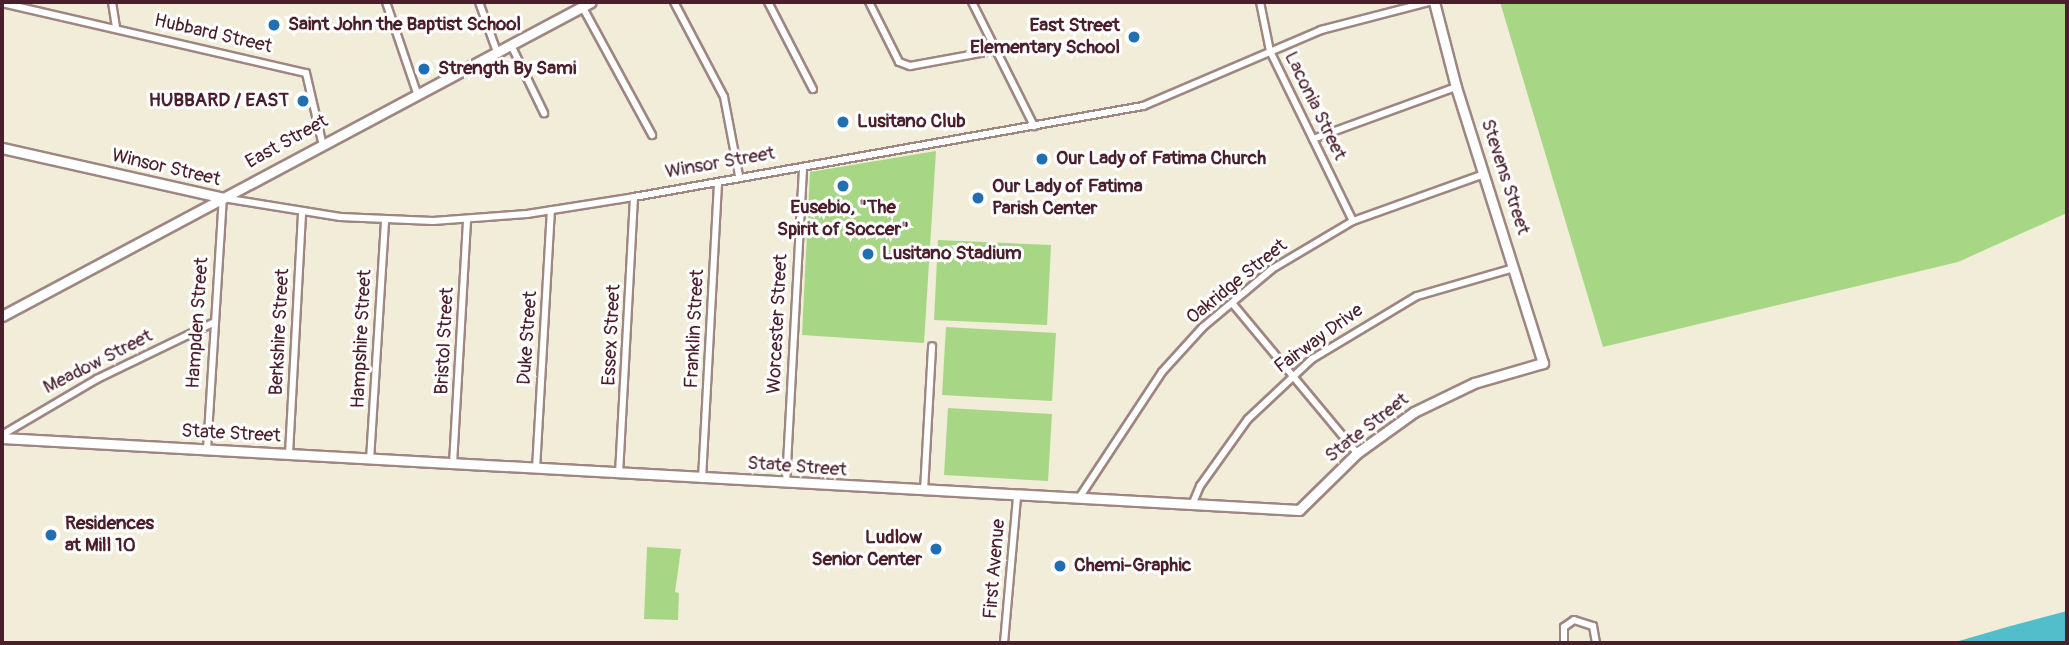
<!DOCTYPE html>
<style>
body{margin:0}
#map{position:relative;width:2069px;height:645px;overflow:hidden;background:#f2edd9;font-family:Pangolin,sans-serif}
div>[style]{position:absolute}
.green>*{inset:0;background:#a7d785}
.water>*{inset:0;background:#52becb}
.roads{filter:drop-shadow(2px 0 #9e8682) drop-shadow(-2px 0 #9e8682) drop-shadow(0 2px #9e8682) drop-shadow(0 -2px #9e8682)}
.street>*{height:6px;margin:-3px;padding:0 3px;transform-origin:3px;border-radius:3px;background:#fff}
.secondary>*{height:9px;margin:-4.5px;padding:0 4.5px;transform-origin:4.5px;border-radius:4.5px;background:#fff}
.dots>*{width:19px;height:19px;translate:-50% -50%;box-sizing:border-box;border:4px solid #fff;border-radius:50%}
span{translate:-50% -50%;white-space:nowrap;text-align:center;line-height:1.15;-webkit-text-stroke:6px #fff;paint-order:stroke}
.poi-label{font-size:19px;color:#4a1f2b;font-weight:700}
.left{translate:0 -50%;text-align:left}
.right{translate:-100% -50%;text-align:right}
.street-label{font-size:19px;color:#4a1f2b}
.frame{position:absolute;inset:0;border:4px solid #4a1f2b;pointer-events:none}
</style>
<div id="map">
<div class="green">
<div style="clip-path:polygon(1500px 2px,2067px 2px,2067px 213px,1958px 262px,1603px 347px)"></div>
<div style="clip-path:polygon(936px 151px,924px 343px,802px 335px,810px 172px)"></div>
<div style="clip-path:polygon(938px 240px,1051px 245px,1047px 325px,934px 320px)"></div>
<div style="clip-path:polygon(946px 327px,1056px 333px,1052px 401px,942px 395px)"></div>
<div style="clip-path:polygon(948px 408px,1052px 414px,1048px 481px,944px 475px)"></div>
<div style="clip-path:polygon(647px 547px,681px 549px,675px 592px,679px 593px,678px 620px,644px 619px)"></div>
</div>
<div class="water">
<div style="clip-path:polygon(2067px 611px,2067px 643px,1952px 643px,2007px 627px)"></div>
</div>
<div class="roads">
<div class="street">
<div style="left:112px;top:2px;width:26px;rotate:81deg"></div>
<div style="left:386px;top:2px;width:96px;rotate:71.2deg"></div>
<div style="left:479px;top:2px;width:53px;rotate:70.2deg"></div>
<div style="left:674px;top:2px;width:107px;rotate:62.2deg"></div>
<div style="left:724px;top:97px;width:80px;rotate:79.2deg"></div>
<div style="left:768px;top:2px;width:98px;rotate:62.7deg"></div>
<div style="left:869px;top:2px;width:67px;rotate:63.4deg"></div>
<div style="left:899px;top:62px;width:12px;rotate:20deg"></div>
<div style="left:910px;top:66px;width:88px;rotate:-10.4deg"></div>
<div style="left:972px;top:2px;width:139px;rotate:63.4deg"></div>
<div style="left:1260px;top:2px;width:50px;rotate:78.5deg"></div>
<div style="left:1270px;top:51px;width:189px;rotate:64deg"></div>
<div style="left:2px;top:3px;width:312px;rotate:13deg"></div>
<div style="left:306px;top:73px;width:71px;rotate:76.9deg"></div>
<div style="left:582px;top:6px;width:147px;rotate:61.5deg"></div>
<div style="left:511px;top:45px;width:76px;rotate:64.1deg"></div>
<div style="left:1313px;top:139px;width:152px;rotate:-20deg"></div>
<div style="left:1232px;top:303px;width:195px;rotate:50.2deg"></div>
<div style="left:2px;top:435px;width:110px;rotate:-30.5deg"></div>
<div style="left:97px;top:379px;width:129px;rotate:-25.8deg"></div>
<div style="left:207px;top:450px;width:253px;rotate:-86.4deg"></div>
<div style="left:223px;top:198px;width:119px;rotate:9.2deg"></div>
<div style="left:340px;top:217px;width:93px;rotate:2.5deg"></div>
<div style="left:433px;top:221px;width:94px;rotate:-4.3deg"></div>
<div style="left:527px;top:214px;width:108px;rotate:-9deg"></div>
<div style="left:634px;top:197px;width:517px;rotate:-10.14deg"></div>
<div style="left:1143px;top:106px;width:194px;rotate:-23.1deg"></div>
<div style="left:1321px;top:30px;width:112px;rotate:-14.5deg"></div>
<div style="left:289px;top:454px;width:242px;rotate:-86.9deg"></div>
<div style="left:370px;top:460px;width:240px;rotate:-86.4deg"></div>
<div style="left:453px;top:464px;width:245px;rotate:-86.7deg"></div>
<div style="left:536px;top:469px;width:259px;rotate:-86.7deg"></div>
<div style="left:619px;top:474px;width:277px;rotate:-86.9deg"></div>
<div style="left:702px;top:479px;width:297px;rotate:-86.9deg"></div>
<div style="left:786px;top:483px;width:316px;rotate:-86.9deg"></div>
<div style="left:924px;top:491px;width:145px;rotate:-86.8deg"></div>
<div style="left:1079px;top:498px;width:151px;rotate:-56.6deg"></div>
<div style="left:1162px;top:372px;width:61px;rotate:-47.7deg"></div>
<div style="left:1203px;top:327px;width:90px;rotate:-40deg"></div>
<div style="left:1272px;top:269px;width:94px;rotate:-30.7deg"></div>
<div style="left:1353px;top:221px;width:139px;rotate:-19.7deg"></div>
<div style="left:1192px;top:505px;width:21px;rotate:-67deg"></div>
<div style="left:1200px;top:486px;width:82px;rotate:-54.4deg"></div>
<div style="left:1248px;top:419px;width:88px;rotate:-43.2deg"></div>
<div style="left:1312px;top:359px;width:122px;rotate:-31deg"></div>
<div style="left:1417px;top:296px;width:101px;rotate:-16.1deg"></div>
<div style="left:1004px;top:643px;width:146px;rotate:-84.9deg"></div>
<div style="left:1564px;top:643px;width:16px;rotate:-90deg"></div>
<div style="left:1564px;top:627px;width:12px;rotate:-35deg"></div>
<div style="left:1574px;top:620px;width:20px;rotate:18deg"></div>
<div style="left:1593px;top:626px;width:17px;rotate:80deg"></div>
</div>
<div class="secondary">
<div style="left:2px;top:148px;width:227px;rotate:12.7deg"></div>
<div style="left:2px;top:316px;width:667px;rotate:-28.06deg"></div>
<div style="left:2px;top:438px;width:1299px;rotate:3.18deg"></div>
<div style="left:1299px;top:510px;width:81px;rotate:-44.5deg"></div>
<div style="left:1357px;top:453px;width:70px;rotate:-35.7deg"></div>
<div style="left:1414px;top:412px;width:67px;rotate:-25.8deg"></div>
<div style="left:1474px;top:383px;width:72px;rotate:-16.2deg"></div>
<div style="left:1543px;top:363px;width:289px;rotate:-107.5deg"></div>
<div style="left:1456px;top:87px;width:88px;rotate:-104.5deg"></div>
</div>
</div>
<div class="dots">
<div style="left:274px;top:25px;background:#1f6fb2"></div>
<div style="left:1134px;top:37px;background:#1f6fb2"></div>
<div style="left:424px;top:69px;background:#1f6fb2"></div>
<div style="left:303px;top:101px;background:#1f6fb2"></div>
<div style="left:843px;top:122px;background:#1f6fb2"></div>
<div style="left:1042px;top:159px;background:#1f6fb2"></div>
<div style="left:843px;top:186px;background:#1f6fb2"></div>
<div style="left:978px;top:198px;background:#1f6fb2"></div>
<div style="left:868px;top:254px;background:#1f6fb2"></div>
<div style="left:51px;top:535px;background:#1f6fb2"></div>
<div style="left:936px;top:549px;background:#1f6fb2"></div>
<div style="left:1060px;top:566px;background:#1f6fb2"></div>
</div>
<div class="poi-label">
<span class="left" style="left:288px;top:25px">Saint John the Baptist School</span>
<span class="right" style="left:1120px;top:37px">East Street<br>Elementary School</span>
<span class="left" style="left:438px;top:69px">Strength By Sami</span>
<span class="right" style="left:289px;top:101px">HUBBARD / EAST</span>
<span class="left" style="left:857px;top:122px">Lusitano Club</span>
<span class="left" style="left:1056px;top:159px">Our Lady of Fatima Church</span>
<span class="left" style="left:992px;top:198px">Our Lady of Fatima<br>Parish Center</span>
<span style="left:843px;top:219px">Eusebio, "The<br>Spirit of Soccer"</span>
<span class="left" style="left:882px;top:254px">Lusitano Stadium</span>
<span class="left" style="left:65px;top:535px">Residences<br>at Mill 10</span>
<span class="right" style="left:922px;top:549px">Ludlow<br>Senior Center</span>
<span class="left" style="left:1074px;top:566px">Chemi-Graphic</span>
</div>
<div class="street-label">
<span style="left:213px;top:34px;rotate:13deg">Hubbard Street</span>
<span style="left:1315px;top:106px;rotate:64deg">Laconia Street</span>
<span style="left:287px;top:142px;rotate:-29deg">East Street</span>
<span style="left:720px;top:163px;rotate:-10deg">Winsor Street</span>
<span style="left:166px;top:168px;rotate:13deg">Winsor Street</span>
<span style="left:1505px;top:177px;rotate:72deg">Stevens Street</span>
<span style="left:1237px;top:282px;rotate:-39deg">Oakridge Street</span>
<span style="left:198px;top:323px;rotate:-86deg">Hampden Street</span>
<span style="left:778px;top:324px;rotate:-87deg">Worcester Street</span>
<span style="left:695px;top:329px;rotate:-87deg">Franklin Street</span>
<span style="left:280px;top:332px;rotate:-87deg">Berkshire Street</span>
<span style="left:612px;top:335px;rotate:-87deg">Essex Street</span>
<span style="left:528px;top:338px;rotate:-86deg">Duke Street</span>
<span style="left:362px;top:339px;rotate:-87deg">Hampshire Street</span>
<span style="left:1319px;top:339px;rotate:-36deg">Fairway Drive</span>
<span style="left:445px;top:341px;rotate:-87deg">Bristol Street</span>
<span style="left:98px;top:362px;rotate:-27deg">Meadow Street</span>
<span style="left:1367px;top:428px;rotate:-38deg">State Street</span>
<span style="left:231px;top:434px;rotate:3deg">State Street</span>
<span style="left:797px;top:467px;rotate:4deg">State Street</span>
<span style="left:995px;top:569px;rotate:-85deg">First Avenue</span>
</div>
<div class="frame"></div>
</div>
